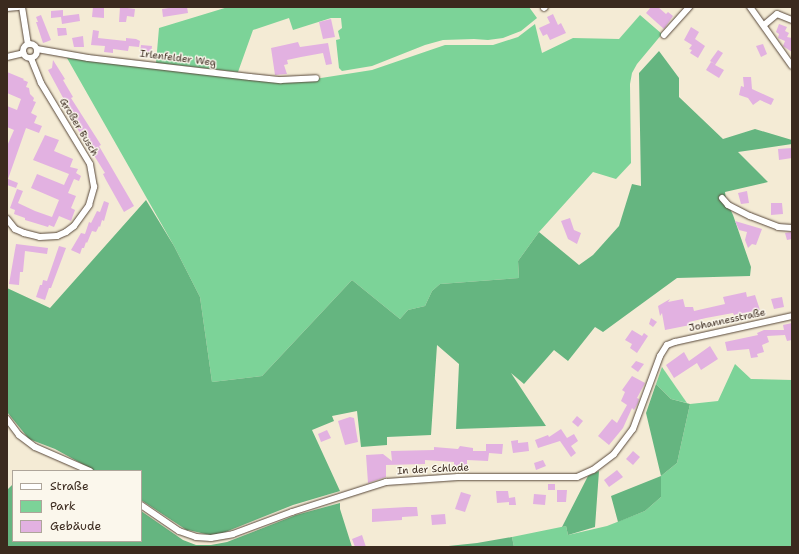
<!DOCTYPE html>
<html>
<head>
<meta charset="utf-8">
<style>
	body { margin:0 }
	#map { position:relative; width:799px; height:554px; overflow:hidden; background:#f4ebd5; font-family:"Shantell Sans",sans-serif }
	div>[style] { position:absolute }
	.green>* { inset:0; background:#7cd398 }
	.forest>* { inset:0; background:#65b580 }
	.building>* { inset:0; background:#e2b1e1 }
	.roads { filter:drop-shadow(0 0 1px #574739) drop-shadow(0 0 1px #574739) }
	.minor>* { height:6px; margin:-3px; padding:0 3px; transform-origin:3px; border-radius:3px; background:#fff }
	.minor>.ring { margin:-3px; padding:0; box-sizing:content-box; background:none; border:6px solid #fff; border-radius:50% }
	span { translate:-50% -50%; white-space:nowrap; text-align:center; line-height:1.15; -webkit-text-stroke:3px #fbf7ec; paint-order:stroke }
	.street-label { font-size:10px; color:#3b2a1e }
	.frame { position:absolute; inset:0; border:8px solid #3b2a1e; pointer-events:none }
	.legend { position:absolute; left:12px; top:470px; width:130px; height:72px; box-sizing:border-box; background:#fbf7ec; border:1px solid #aea59a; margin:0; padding:5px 7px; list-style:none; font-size:12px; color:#3b2a1e }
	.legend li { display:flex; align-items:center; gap:8px; height:20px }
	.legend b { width:20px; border:1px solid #aea59a }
</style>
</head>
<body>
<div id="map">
	<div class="green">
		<div style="clip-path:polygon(228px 7px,529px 7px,537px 18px,521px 31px,503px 38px,488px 40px,474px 39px,443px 40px,425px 45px,372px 66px,342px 71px,339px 68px,336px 40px,340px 39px,338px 31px,342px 28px,341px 18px,331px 18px,293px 30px,289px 18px,253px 30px,238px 72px,156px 63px,159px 28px)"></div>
		<div style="clip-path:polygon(640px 15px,662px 34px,637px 64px,632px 73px,630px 84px,631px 163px,616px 179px,593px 172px,539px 232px,518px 261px,519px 278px,440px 284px,432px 291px,425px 306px,408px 310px,400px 319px,352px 280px,262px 376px,212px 382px,200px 297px,174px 246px,67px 58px,206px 74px,302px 81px,372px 70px,445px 45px,493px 45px,518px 37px,535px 24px,542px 53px,573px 38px,619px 39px)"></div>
		<div style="clip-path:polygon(735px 364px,751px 379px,792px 380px,792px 547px,514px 547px,512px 537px,566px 526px,568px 535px,607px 526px,645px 511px,661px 497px,661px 476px,677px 463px,690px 404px,718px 401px)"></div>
		<div style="clip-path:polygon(662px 367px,687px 403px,671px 399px,656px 384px)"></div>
	</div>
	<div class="forest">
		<div style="clip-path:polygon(659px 51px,679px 78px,679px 97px,723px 139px,755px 129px,792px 140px,792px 144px,738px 152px,768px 182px,725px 192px,726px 200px,733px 215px,751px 267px,750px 276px,677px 278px,603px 332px,595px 327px,568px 361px,554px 350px,524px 384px,511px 373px,546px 426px,456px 429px,459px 364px,437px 345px,431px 435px,387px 437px,387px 445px,361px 447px,357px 411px,332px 416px,334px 421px,312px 430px,340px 491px,293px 505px,223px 533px,210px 535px,188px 530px,188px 531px,141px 500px,141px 471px,95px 471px,55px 449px,29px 439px,7px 412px,7px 288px,50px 308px,146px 200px,174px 246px,200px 297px,212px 382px,262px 376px,352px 280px,400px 319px,408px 310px,425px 306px,432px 291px,440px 284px,519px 278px,518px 261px,539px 232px,579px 265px,593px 255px,619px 226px,632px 184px,641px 186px,639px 73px)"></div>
		<div style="clip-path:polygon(656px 384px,671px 399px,690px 404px,677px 463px,661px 476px,661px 497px,645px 511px,618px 522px,611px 496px,661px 476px,646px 413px)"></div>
		<div style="clip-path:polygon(599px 471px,595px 527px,568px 535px,566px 526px,562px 527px,588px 476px)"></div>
		<div style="clip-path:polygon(13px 484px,13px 541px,141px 541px,141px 511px,183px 540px,196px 545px,211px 545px,227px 542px,296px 515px,340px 503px,340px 509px,352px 547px,7px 547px,7px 490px)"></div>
		<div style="clip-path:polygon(512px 537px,514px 547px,439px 547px,477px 543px)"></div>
	</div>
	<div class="building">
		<div style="clip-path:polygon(93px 7px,104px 8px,104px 18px,92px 17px)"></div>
		<div style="clip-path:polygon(120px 7px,135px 9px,134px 17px,127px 16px,126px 22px,119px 22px)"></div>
		<div style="clip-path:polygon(175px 7px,187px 7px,188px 13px,163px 17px,162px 9px)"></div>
		<div style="clip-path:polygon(651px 7px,658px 7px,666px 14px,668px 12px,673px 16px,664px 29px,646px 13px)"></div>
		<div style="clip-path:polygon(63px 10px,63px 16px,79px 14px,80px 21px,62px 24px,61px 17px,51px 18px,51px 11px)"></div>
		<div style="clip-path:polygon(553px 14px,558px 25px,561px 23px,566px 33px,550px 40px,547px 34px,543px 36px,539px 28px,550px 23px,547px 17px)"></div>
		<div style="clip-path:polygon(41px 15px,51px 40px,46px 42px,43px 43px,36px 22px,38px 22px,36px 17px)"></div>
		<div style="clip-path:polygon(331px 19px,335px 37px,323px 39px,319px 22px)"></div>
		<div style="clip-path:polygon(779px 24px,787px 27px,785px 31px,789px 33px,787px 37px,792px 38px,792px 52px,783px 46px,785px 41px,778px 38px,779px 34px,776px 32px)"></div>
		<div style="clip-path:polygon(691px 27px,699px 32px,695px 39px,705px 46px,698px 58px,690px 53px,692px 50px,689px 49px,692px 45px,684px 40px)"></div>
		<div style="clip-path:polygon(57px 28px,66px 28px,67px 35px,58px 36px)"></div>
		<div style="clip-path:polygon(93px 30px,99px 31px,98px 38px,126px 41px,126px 38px,136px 39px,140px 41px,139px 47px,129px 46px,128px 51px,113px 49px,113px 53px,104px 52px,105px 46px,91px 45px)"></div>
		<div style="clip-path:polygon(83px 36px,84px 47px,74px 47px,72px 38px)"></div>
		<div style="clip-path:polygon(298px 42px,300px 47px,328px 43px,332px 64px,326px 65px,323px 53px,301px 57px,287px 60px,288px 64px,284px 65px,287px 74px,275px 75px,271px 48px)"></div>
		<div style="clip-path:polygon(763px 44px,767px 54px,761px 57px,756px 46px)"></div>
		<div style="clip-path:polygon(141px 45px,152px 46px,151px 54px,140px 53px)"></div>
		<div style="clip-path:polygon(718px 50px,723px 53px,715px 65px,724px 70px,719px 78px,706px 70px,711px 62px,715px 64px,710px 61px)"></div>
		<div style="clip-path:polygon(53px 60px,65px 79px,63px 80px,73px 97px,71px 98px,101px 145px,99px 146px,134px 206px,124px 212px,106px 180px,103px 174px,105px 173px,65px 109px,68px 107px,48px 70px,52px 68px)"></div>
		<div style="clip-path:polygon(7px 72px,24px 79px,23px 80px,28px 82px,26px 87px,29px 88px,30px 94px,34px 98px,33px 101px,36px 102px,31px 113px,37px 116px,34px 123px,42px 126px,39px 133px,26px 128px,8px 179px,18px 183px,16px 188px,7px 185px,7px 146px,14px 130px,7px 127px,7px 106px,17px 110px,21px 99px,7px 93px)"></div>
		<div style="clip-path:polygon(743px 77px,751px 77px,752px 89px,774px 99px,771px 105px,760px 100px,753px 105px,748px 98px,739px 95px,741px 86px,744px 87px)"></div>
		<div style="clip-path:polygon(45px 135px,59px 140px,54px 151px,73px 159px,70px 167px,78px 169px,76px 173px,81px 176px,79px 181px,74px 179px,68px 193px,76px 196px,71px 208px,75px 210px,71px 221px,59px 216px,54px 227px,49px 225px,48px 227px,25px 220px,25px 218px,14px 214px,15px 210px,10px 208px,17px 189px,23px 191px,18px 203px,35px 211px,52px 217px,59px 200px,31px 188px,37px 174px,64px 185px,69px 174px,33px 160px)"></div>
		<div style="clip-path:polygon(792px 148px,792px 158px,779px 160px,778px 149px)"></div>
		<div style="clip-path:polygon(747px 191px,749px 203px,741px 204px,738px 193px)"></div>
		<div style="clip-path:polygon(104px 201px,109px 203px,104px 221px,102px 220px,100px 227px,99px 226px,96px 232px,92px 231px,87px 243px,86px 242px,84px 248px,82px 248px,80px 254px,71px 250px,81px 233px,85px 234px,89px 222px,91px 223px,97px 211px,100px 212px)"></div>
		<div style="clip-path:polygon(771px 203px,782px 203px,783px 214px,771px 215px)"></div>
		<div style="clip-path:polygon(570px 218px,574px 230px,581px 233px,577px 244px,568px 239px,561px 221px)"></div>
		<div style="clip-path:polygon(735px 221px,762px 229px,756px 245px,752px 244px,748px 248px,745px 240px,747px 232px,739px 230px)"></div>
		<div style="clip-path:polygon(792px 232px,792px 239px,787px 240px,785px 233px)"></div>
		<div style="clip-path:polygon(16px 244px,48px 248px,47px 254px,25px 251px,23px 272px,20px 272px,19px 285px,9px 284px)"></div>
		<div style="clip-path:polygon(59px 246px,66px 248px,51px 288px,49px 288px,45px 300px,36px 297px,40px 285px,42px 285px,43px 280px,47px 281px)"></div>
		<div style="clip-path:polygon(746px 292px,747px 297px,755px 295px,760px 310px,734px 315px,733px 313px,706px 318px,689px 322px,690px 325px,665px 330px,662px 313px,660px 316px,658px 306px,670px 299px,668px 302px,683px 299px,685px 307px,693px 307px,694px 311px,725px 304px,723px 297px)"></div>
		<div style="clip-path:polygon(782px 297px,784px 307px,774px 309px,771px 299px)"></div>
		<div style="clip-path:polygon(651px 318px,657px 322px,653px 327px,649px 324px)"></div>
		<div style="clip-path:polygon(792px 323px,792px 340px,787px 341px,785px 335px,767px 336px,769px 342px,762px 345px,764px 352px,757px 354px,758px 357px,751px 358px,749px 349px,727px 351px,725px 342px,758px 335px,757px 333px,764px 330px,784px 330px,783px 325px)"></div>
		<div style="clip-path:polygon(632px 330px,642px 336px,644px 333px,648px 336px,637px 353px,630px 348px,632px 344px,625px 340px)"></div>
		<div style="clip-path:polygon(710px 346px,718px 359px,701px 370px,697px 363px,674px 378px,666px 365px,684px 352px,689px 361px)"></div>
		<div style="clip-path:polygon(636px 361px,644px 364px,638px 372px,631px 367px)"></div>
		<div style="clip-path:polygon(632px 376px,645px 383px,637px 398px,639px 399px,638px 403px,634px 410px,632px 408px,623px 428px,609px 445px,598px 436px,612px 419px,617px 423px,627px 405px,621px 401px,625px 392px,622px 390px)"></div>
		<div style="clip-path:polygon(577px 416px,583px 421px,578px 427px,572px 422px)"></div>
		<div style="clip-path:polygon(350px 417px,354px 418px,358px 442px,345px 445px,338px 421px)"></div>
		<div style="clip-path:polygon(561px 429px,567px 438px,574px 434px,578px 441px,571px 446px,576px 453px,571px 457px,560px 441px,538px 448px,535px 440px,548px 435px,549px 437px)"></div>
		<div style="clip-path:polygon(327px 430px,331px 438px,321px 442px,318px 434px)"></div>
		<div style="clip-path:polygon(518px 440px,518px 443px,528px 442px,529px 451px,513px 453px,511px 441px)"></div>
		<div style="clip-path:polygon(486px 444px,503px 444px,502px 454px,489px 453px,488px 461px,467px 460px,467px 468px,454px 468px,454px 462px,425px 460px,425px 464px,386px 465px,386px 477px,368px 483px,366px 455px,383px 454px,392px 461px,391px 451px,434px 450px,434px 447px,458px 449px,460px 446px,473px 448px,473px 451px,486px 451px)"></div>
		<div style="clip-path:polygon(633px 451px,640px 457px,633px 465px,626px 459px)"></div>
		<div style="clip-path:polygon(543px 460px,546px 466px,536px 470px,534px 463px)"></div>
		<div style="clip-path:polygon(617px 470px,623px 477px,609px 487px,604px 480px)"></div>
		<div style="clip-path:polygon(548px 484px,555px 484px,555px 490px,548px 490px)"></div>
		<div style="clip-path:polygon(557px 490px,567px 490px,566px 502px,557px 502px)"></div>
		<div style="clip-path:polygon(496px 491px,508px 491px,509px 498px,515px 497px,516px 505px,509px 505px,509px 502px,497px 503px)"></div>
		<div style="clip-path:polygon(461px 492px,471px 495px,465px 512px,455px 509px)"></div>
		<div style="clip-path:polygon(534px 494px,546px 495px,545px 505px,533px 504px)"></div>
		<div style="clip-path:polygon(407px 507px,417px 507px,418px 516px,402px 517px,402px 520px,372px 522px,372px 509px)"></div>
		<div style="clip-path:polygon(445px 514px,446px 524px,432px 525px,431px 515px)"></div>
		<div style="clip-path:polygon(362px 535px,366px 547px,355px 547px,352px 539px)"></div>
	</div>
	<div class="roads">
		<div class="minor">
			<div style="left:22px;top:7px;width:37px;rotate:81deg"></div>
			<div style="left:750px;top:7px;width:72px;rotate:54.6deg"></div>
			<div style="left:7px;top:8px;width:11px;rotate:-5deg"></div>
			<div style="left:544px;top:8px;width:1px;rotate:-45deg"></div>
			<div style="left:764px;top:25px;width:17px;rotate:-40deg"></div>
			<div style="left:777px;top:14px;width:16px;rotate:22deg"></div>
			<div style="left:664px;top:35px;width:38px;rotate:-48deg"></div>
			<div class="ring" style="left:23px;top:44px;width:8px;height:8px"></div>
			<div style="left:37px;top:49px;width:52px;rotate:10deg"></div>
			<div style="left:88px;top:58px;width:163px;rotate:6.7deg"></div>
			<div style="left:250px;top:77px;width:31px;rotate:6deg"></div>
			<div style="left:281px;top:80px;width:35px;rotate:-3deg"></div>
			<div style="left:7px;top:57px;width:17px;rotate:-13deg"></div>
			<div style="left:722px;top:198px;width:9px;rotate:49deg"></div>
			<div style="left:728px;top:205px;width:25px;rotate:27deg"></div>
			<div style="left:750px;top:216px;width:30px;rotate:21deg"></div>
			<div style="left:778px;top:227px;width:14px;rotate:4deg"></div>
			<div style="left:7px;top:219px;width:13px;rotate:51deg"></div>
			<div style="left:15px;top:229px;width:10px;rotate:24deg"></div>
			<div style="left:24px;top:233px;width:16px;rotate:14deg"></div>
			<div style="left:40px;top:237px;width:17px;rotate:-3deg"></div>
			<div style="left:57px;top:236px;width:10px;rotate:-24deg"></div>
			<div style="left:66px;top:232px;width:10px;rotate:-37deg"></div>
			<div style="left:74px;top:226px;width:26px;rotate:-54deg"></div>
			<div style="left:89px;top:205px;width:19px;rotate:-74deg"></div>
			<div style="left:94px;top:187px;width:23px;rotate:-100deg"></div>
			<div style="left:90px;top:164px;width:95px;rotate:-121.2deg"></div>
			<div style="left:41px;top:83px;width:27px;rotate:-112deg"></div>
			<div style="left:7px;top:419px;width:20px;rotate:53deg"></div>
			<div style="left:19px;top:435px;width:20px;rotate:37deg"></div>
			<div style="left:35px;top:447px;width:60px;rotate:23.6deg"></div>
			<div style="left:141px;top:505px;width:46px;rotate:34.4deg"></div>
			<div style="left:179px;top:531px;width:18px;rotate:19deg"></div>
			<div style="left:196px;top:537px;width:15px;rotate:4deg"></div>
			<div style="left:211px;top:538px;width:22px;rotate:-10deg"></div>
			<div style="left:233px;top:534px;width:63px;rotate:-20.4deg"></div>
			<div style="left:292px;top:512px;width:99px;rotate:-17.7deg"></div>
			<div style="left:386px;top:482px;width:72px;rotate:-4deg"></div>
			<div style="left:458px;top:477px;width:119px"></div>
			<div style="left:577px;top:477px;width:17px;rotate:-24deg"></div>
			<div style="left:593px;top:470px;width:26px;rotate:-37deg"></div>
			<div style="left:614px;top:454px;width:31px;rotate:-53deg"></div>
			<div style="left:633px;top:429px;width:78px;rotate:-69.7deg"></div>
			<div style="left:660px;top:356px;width:13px;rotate:-58deg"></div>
			<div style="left:667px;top:345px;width:9px;rotate:-21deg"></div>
			<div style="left:675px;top:342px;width:120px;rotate:-12.5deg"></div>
		</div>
	</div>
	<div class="street-label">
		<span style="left:178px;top:58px;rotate:7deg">Irlenfelder Weg</span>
		<span style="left:79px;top:127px;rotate:59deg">Großer Busch</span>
		<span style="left:727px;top:320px;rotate:-12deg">Johannesstraße</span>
		<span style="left:433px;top:469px;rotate:-3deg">In der Schlade</span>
	</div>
	<div class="frame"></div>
	<ul class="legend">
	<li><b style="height:5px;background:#fff"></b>Straße</li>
	<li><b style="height:11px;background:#7cd398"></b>Park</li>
	<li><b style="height:11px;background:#e2b1e1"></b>Gebäude</li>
	</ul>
</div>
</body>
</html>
